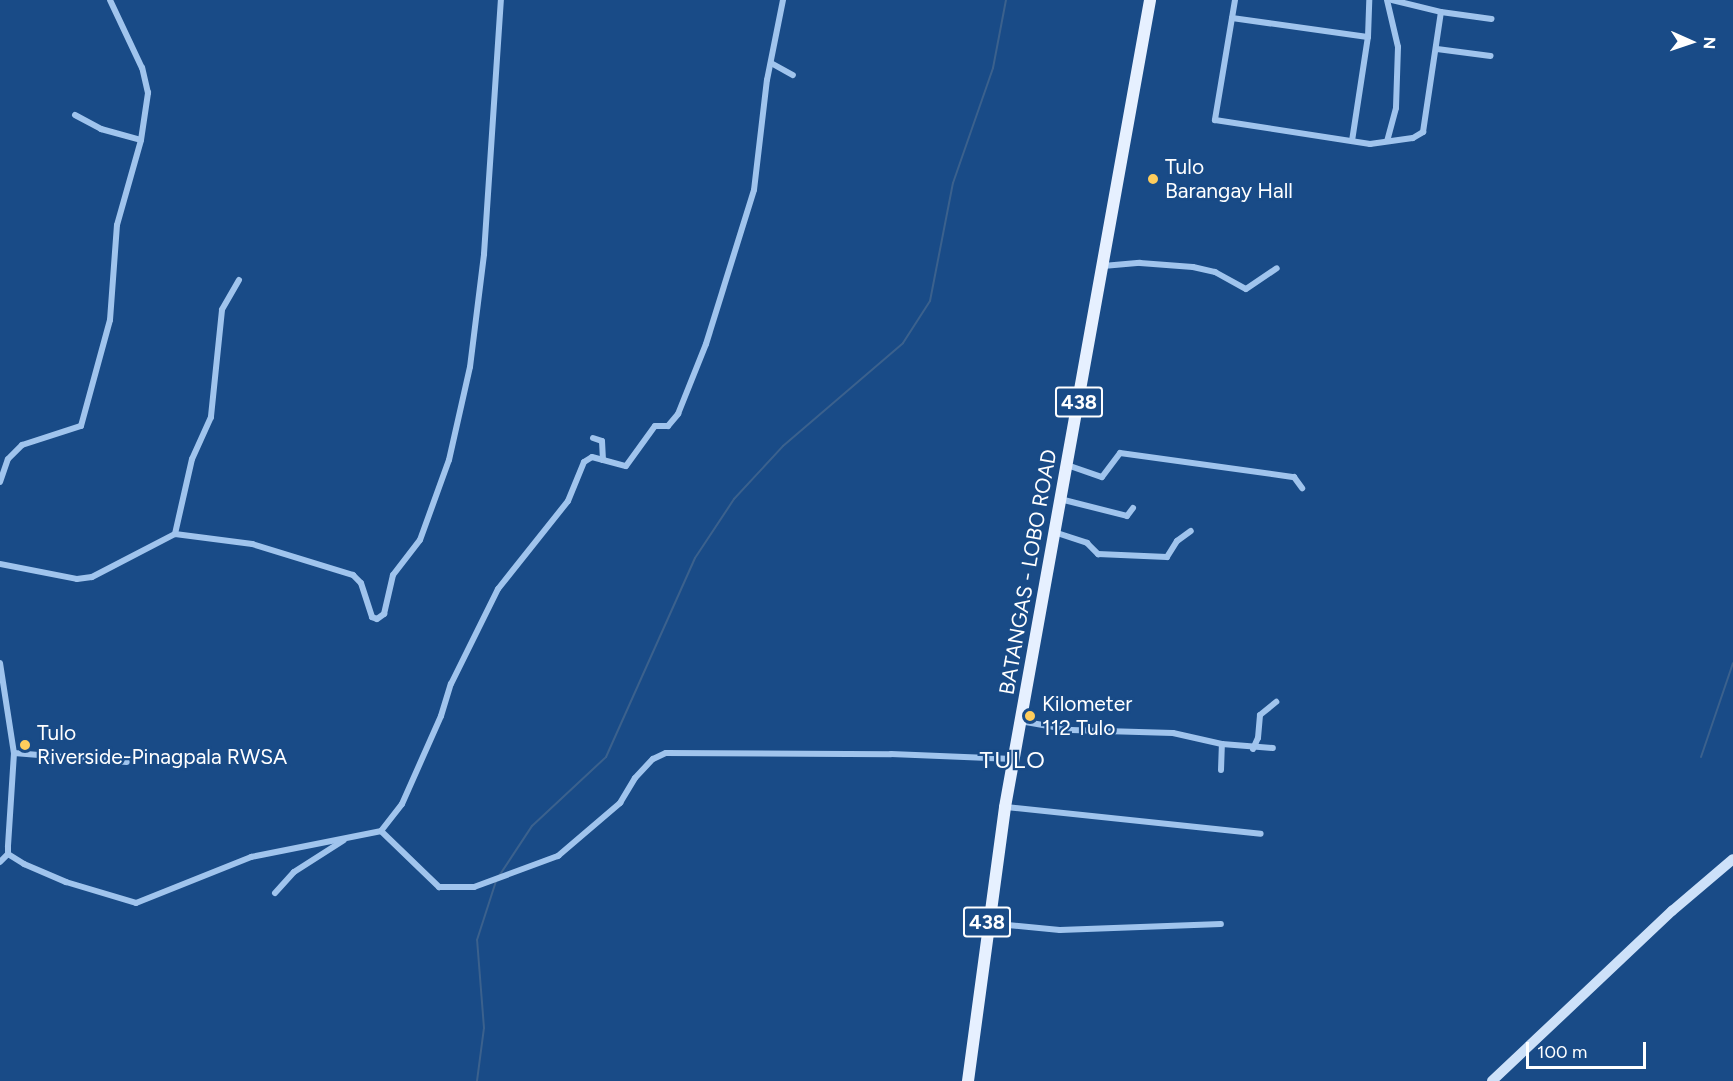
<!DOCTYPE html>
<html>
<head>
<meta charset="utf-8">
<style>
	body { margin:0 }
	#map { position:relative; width:1733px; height:1081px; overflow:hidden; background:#194b87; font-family:Figtree,sans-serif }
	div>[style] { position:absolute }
	.stream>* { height:2px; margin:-1px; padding:0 1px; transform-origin:1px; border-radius:1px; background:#3b618d }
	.street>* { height:6px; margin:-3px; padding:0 3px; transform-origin:3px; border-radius:3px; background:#a0c4ed }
	.secondary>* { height:10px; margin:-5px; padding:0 5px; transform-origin:5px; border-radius:5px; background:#cde1f9 }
	.primary>* { height:12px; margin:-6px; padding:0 6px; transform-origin:6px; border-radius:6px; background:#e6f0ff }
	.dots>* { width:16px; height:16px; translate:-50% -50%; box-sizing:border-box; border:3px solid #194b87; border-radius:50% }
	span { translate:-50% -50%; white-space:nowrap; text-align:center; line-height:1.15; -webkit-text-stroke:4.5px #194b87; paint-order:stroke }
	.shield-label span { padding:2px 4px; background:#194b87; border:2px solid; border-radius:4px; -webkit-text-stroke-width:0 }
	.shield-label { font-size:20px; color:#fff; font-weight:700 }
	.poi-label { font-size:21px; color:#fff }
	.left { translate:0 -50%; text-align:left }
	.street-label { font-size:21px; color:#fff }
	.quarter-label { font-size:24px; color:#fff; letter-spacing:1.5px }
	.north { position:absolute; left:1661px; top:12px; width:60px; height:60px; -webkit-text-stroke:4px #194b87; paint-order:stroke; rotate:93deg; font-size:16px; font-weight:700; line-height:24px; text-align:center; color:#fff }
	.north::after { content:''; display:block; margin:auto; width:21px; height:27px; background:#fff; clip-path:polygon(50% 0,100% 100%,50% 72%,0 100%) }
	.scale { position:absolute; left:1526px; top:1042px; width:120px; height:27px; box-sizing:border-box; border:3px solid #fff; border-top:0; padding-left:8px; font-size:18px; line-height:21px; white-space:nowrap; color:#fff; -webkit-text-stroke:4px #194b87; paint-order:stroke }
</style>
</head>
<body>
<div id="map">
	<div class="stream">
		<div style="left:1701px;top:757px;width:99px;rotate:-71.2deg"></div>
		<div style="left:499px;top:876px;width:60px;rotate:-56.6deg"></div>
		<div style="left:532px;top:826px;width:101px;rotate:-43deg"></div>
		<div style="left:606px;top:757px;width:218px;rotate:-65.9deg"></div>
		<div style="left:695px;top:558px;width:71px;rotate:-56.5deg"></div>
		<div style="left:734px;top:499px;width:72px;rotate:-47.2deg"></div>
		<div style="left:783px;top:446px;width:158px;rotate:-40.6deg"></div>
		<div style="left:903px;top:343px;width:50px;rotate:-57.3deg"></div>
		<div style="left:930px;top:301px;width:120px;rotate:-79deg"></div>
		<div style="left:953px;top:183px;width:122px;rotate:-70.8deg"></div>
		<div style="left:993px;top:68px;width:69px;rotate:-79.2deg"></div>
		<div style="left:477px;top:1081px;width:53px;rotate:-82.5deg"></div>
		<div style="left:484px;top:1028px;width:88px;rotate:-94.5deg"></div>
		<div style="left:477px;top:940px;width:62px;rotate:-72.1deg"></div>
	</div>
	<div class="street">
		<div style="left:1235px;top:0;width:122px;rotate:99.5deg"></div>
		<div style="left:1215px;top:120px;width:157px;rotate:8.8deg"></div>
		<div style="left:1370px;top:144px;width:43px;rotate:-7.9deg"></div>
		<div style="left:1413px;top:138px;width:12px;rotate:-31deg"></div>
		<div style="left:1423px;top:132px;width:121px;rotate:-81.5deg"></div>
		<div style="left:1387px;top:0;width:48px;rotate:76.8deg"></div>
		<div style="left:1398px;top:47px;width:61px;rotate:91.9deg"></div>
		<div style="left:1396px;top:108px;width:34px;rotate:105deg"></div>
		<div style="left:1392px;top:0;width:50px;rotate:13.8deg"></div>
		<div style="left:1441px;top:12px;width:51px;rotate:7.8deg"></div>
		<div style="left:1232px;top:18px;width:137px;rotate:8deg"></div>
		<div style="left:1437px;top:49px;width:54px;rotate:7.4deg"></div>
		<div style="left:771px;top:63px;width:25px;rotate:29deg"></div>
		<div style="left:75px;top:115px;width:30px;rotate:28deg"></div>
		<div style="left:101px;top:129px;width:41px;rotate:15.4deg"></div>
		<div style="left:1352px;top:141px;width:105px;rotate:-81.3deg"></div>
		<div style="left:1368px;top:37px;width:37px;rotate:-88deg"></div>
		<div style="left:1103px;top:266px;width:37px;rotate:-5deg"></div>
		<div style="left:1140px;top:263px;width:53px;rotate:4.3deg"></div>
		<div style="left:1193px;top:267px;width:23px;rotate:13deg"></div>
		<div style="left:1215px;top:272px;width:35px;rotate:29deg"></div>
		<div style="left:1246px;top:289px;width:37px;rotate:-34deg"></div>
		<div style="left:239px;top:280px;width:34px;rotate:120deg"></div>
		<div style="left:222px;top:310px;width:108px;rotate:95.9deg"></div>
		<div style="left:211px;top:417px;width:46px;rotate:114.3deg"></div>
		<div style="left:192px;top:459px;width:77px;rotate:102.8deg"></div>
		<div style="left:175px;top:534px;width:78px;rotate:7.4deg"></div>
		<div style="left:252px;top:544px;width:106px;rotate:17.1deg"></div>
		<div style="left:353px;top:575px;width:11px;rotate:45deg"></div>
		<div style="left:361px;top:583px;width:36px;rotate:72deg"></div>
		<div style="left:372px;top:617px;width:5px;rotate:22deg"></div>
		<div style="left:377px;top:619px;width:9px;rotate:-36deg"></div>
		<div style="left:384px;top:614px;width:40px;rotate:-77deg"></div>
		<div style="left:393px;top:575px;width:44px;rotate:-52.4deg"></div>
		<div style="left:420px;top:540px;width:85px;rotate:-70.1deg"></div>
		<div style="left:449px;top:460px;width:95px;rotate:-77.3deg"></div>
		<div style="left:470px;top:367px;width:114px;rotate:-82.9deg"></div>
		<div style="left:484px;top:254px;width:255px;rotate:-86.2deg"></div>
		<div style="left:593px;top:438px;width:9px;rotate:18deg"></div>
		<div style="left:602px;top:441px;width:19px;rotate:87deg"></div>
		<div style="left:1067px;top:465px;width:37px;rotate:19deg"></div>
		<div style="left:1102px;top:477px;width:30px;rotate:-53deg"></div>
		<div style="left:1120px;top:453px;width:176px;rotate:7.9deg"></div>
		<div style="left:1294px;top:477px;width:14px;rotate:54deg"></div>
		<div style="left:0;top:482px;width:24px;rotate:-71deg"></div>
		<div style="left:8px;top:459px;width:20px;rotate:-45deg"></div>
		<div style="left:22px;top:445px;width:62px;rotate:-17.9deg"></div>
		<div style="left:81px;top:426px;width:110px;rotate:-74.7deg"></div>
		<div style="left:110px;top:320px;width:95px;rotate:-85.8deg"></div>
		<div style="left:117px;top:225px;width:88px;rotate:-74.2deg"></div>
		<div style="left:141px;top:140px;width:48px;rotate:-81.5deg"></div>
		<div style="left:148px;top:93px;width:26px;rotate:-103deg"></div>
		<div style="left:142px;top:68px;width:75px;rotate:-115.2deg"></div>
		<div style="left:1060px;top:499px;width:69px;rotate:14.2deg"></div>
		<div style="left:1127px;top:516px;width:10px;rotate:-53deg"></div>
		<div style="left:1054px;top:532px;width:35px;rotate:18deg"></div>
		<div style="left:1087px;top:543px;width:16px;rotate:45deg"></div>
		<div style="left:1098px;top:554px;width:69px;rotate:2.5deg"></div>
		<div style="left:1167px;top:557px;width:19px;rotate:-58deg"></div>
		<div style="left:1177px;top:541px;width:17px;rotate:-36deg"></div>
		<div style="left:0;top:564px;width:78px;rotate:11deg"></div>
		<div style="left:77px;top:579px;width:15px;rotate:-8deg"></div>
		<div style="left:92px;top:577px;width:93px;rotate:-27.4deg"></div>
		<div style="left:0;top:663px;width:91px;rotate:81.2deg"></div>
		<div style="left:14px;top:753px;width:94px;rotate:93.7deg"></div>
		<div style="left:8px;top:847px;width:7px;rotate:90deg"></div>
		<div style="left:8px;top:854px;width:19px;rotate:32deg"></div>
		<div style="left:24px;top:864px;width:46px;rotate:23.2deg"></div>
		<div style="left:66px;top:882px;width:73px;rotate:16.7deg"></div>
		<div style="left:136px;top:903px;width:124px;rotate:-21.8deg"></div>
		<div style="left:251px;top:857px;width:133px;rotate:-11.3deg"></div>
		<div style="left:381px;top:831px;width:34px;rotate:-52deg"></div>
		<div style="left:402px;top:804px;width:96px;rotate:-66.1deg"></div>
		<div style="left:441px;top:716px;width:34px;rotate:-73deg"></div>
		<div style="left:451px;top:684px;width:106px;rotate:-63.7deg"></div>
		<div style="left:498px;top:589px;width:112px;rotate:-51.5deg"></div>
		<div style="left:568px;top:501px;width:42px;rotate:-67.7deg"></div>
		<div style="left:584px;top:462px;width:9px;rotate:-32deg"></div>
		<div style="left:592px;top:457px;width:35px;rotate:15deg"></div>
		<div style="left:626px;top:466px;width:49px;rotate:-54.1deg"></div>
		<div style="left:655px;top:426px;width:13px"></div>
		<div style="left:668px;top:426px;width:16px;rotate:-50deg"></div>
		<div style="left:678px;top:414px;width:75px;rotate:-68.2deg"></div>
		<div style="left:706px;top:344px;width:161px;rotate:-72.7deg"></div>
		<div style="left:754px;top:190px;width:111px;rotate:-83.3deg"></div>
		<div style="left:767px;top:80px;width:82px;rotate:-78.7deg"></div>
		<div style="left:1020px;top:721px;width:52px;rotate:10deg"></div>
		<div style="left:1071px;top:730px;width:102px;rotate:1.7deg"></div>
		<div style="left:1173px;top:733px;width:50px;rotate:12.7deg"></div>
		<div style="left:1222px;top:744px;width:51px;rotate:4.5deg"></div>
		<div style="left:1253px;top:749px;width:12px;rotate:-66deg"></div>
		<div style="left:1258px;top:738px;width:23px;rotate:-85deg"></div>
		<div style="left:1260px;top:715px;width:21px;rotate:-39deg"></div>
		<div style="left:14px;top:753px;width:113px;rotate:4.6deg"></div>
		<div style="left:1221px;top:770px;width:26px;rotate:-88deg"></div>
		<div style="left:1006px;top:807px;width:256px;rotate:6deg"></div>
		<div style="left:381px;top:831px;width:81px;rotate:44deg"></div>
		<div style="left:439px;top:887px;width:35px"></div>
		<div style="left:474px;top:887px;width:90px;rotate:-20.3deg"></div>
		<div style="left:558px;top:856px;width:82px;rotate:-40.5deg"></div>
		<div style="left:620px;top:803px;width:29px;rotate:-59deg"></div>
		<div style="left:635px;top:778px;width:26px;rotate:-47deg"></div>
		<div style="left:653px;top:759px;width:14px;rotate:-25deg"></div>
		<div style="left:666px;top:753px;width:225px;rotate:0.3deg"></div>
		<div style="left:891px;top:754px;width:122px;rotate:2.3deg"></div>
		<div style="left:0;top:862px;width:11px;rotate:-45deg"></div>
		<div style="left:275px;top:893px;width:28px;rotate:-48deg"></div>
		<div style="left:294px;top:872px;width:59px;rotate:-32.6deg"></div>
		<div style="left:987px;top:923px;width:73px;rotate:5.5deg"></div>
		<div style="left:1060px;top:930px;width:161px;rotate:-2.1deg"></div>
	</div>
	<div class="secondary">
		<div style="left:1492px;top:1081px;width:248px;rotate:-43.4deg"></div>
		<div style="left:1672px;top:911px;width:80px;rotate:-40.4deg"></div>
	</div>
	<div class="primary">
		<div style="left:968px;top:1081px;width:276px;rotate:-82.3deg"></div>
		<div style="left:1005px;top:807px;width:820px;rotate:-79.81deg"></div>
	</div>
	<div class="dots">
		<div style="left:1153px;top:179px;background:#ffcd5c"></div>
		<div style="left:1030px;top:716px;background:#ffcd5c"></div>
		<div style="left:25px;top:745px;background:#ffcd5c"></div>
	</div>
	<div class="shield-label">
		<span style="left:1079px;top:402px">438</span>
		<span style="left:987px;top:922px">438</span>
	</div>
	<div class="poi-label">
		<span class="left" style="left:1165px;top:179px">Tulo<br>Barangay Hall</span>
		<span class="left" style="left:1042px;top:716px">Kilometer<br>112 Tulo</span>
		<span class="left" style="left:37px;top:745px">Tulo<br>Riverside-Pinagpala RWSA</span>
	</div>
	<div class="street-label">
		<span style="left:1028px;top:572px;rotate:-80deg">BATANGAS - LOBO ROAD</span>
	</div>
	<div class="quarter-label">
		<span style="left:1013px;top:760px">TULO</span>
	</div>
	<div class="north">N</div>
	<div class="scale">100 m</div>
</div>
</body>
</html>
